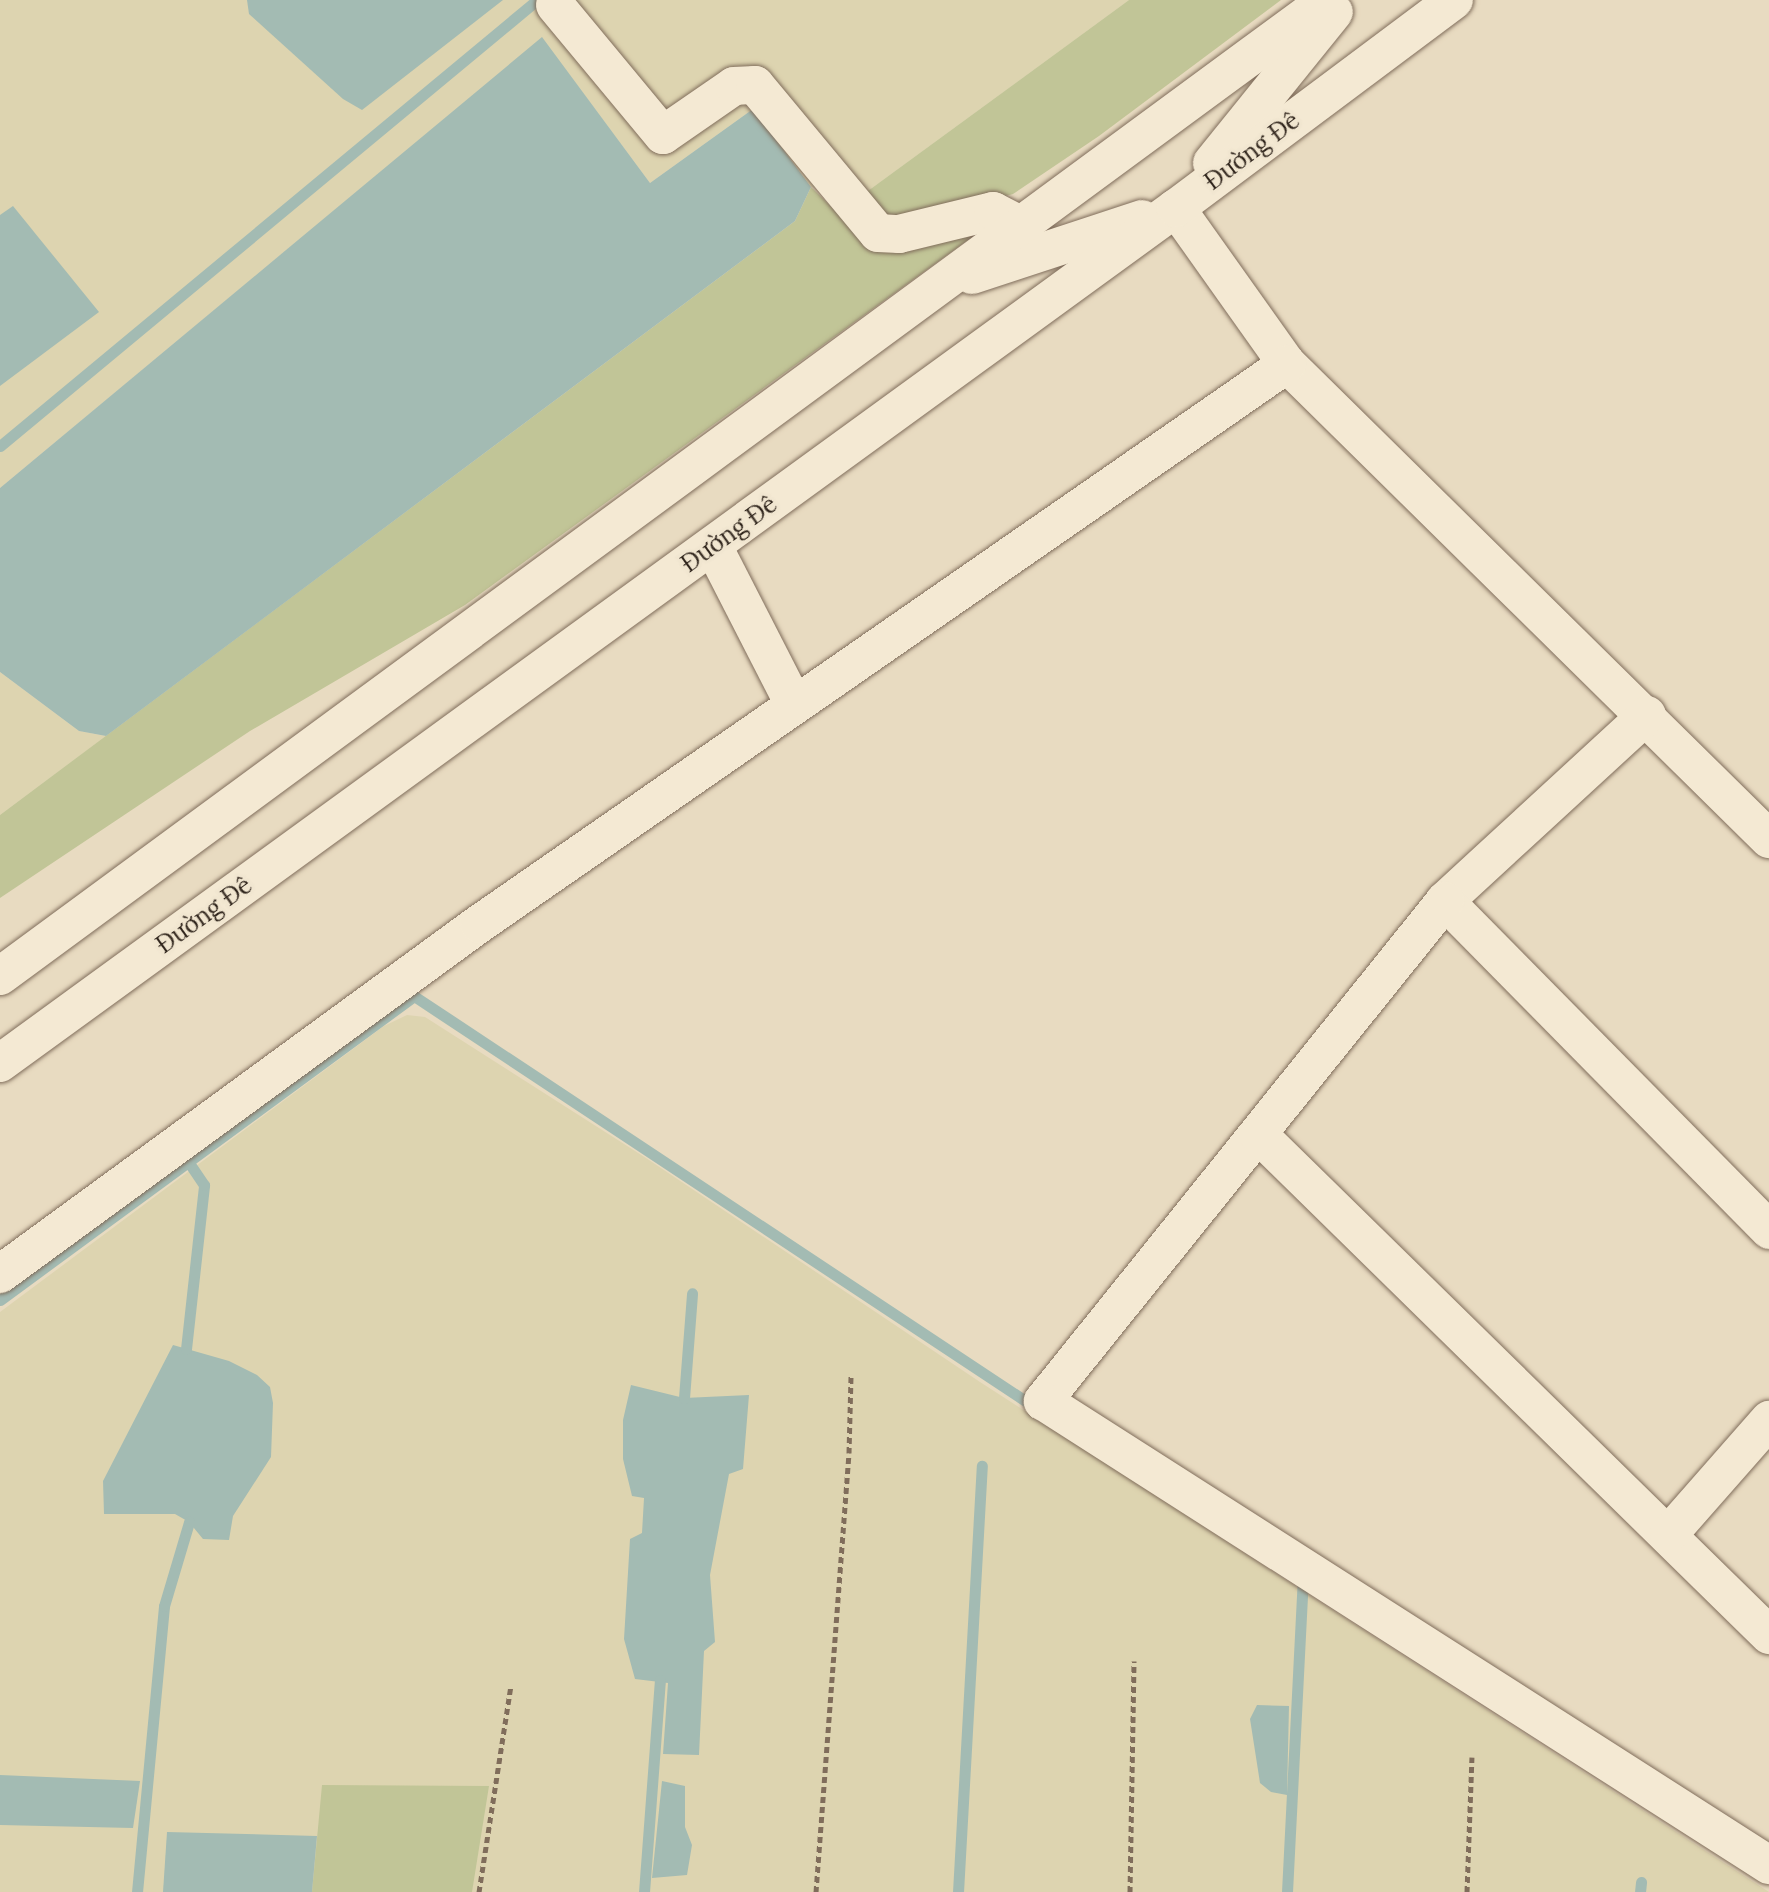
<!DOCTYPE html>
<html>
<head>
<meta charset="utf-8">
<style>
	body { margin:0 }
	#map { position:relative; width:1769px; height:1892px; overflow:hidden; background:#e8dbc1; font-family:Lora,serif }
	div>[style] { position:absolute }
	.farmland>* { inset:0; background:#ddd4b0 }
	.green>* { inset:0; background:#c1c597 }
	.water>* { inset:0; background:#a3bbb3 }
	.stream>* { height:11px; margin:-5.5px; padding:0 5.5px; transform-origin:5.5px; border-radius:5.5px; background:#a3bbb3 }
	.path>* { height:5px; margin-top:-2.5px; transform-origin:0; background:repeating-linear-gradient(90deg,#806d5b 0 6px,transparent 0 10px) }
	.roads { filter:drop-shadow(0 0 2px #806d5b) drop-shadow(0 0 2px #806d5b) }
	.minor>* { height:38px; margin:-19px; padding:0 19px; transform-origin:19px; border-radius:19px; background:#f4e9d3 }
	span { translate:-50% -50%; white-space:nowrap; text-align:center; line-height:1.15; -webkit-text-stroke:7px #f1e6d0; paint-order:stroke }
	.street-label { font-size:24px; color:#31261d }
</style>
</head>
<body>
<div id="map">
	<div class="farmland">
		<div style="clip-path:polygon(0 0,1129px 0,861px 196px,811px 187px,753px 109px,650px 183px,542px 38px,0 488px)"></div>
		<div style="clip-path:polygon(0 672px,79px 731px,106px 736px,0 815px)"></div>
		<div style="clip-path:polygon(407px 1015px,425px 1017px,646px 1158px,980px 1382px,1769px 1892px,0 1892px,0 1312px,384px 1026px)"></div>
	</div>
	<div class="green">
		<div style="clip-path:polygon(1129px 0,1281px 0,1099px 136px,1013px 194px,938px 214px,885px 221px,861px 196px)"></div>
		<div style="clip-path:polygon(811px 187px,860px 235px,987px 226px,465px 605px,250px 731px,0 898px,0 815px,795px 221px)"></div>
		<div style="clip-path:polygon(322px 1785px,489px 1786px,472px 1892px,312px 1892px)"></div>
	</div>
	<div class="water">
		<div style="clip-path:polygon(247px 0,503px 0,362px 110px,343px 99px,249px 14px)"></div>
		<div style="clip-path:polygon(542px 37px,650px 183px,753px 109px,811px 187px,795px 221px,106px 736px,79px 731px,0 672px,0 488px)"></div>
		<div style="clip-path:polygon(13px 206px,99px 312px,0 386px,0 215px)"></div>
		<div style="clip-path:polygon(173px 1345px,229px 1361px,257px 1375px,270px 1387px,273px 1403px,271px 1457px,233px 1516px,229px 1540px,203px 1539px,189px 1522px,175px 1514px,104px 1514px,103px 1481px)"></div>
		<div style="clip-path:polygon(631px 1385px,684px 1398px,749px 1395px,743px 1469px,729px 1474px,710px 1575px,715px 1642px,704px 1651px,699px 1755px,663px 1754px,668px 1683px,635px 1679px,624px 1639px,630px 1539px,642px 1533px,644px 1498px,632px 1496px,623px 1459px,623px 1420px)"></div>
		<div style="clip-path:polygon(1257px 1705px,1289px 1706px,1287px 1795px,1271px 1792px,1260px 1783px,1250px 1719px)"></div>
		<div style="clip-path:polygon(0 1775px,140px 1781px,133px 1828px,0 1825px)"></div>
		<div style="clip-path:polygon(662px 1781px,685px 1786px,685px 1827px,692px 1845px,687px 1875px,652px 1878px)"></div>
		<div style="clip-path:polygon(167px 1832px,317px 1836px,312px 1892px,163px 1892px)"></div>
	</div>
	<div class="stream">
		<div style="left:0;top:446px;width:698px;rotate:-39.71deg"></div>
		<div style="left:0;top:1300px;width:514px;rotate:-36.29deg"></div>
		<div style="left:414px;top:996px;width:746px;rotate:33.52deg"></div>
		<div style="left:186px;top:1349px;width:165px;rotate:-83.7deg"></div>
		<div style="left:204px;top:1185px;width:29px;rotate:-124deg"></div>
		<div style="left:684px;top:1398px;width:105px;rotate:-85.6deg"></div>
		<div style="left:137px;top:1892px;width:287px;rotate:-84.6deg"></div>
		<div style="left:164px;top:1606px;width:88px;rotate:-73.4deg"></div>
		<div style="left:644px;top:1892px;width:212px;rotate:-85.7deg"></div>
		<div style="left:958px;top:1892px;width:427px;rotate:-86.8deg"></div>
		<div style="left:1287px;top:1892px;width:314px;rotate:-87.1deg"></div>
		<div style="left:1640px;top:1892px;width:10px;rotate:-84deg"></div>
	</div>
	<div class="path">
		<div style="left:479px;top:1892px;width:209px;rotate:-81.2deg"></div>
		<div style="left:816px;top:1892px;width:440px;rotate:-85.7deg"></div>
		<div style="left:849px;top:1453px;width:77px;rotate:-88.5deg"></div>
		<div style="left:1130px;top:1892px;width:231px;rotate:-89deg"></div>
		<div style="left:1467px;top:1892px;width:135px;rotate:-87.9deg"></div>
	</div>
	<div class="roads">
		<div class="minor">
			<div style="left:555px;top:5px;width:169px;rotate:50.3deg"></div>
			<div style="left:663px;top:135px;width:86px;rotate:-34.6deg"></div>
			<div style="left:734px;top:86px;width:21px;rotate:-3deg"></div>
			<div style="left:755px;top:85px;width:192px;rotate:50.3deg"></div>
			<div style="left:878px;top:233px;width:21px;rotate:3deg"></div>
			<div style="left:899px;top:234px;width:97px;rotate:-13.7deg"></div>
			<div style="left:993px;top:211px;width:31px;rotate:27deg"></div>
			<div style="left:1212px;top:163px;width:194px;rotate:-51.1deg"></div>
			<div style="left:1176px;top:208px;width:191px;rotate:54.6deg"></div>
			<div style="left:1287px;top:364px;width:677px;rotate:44.58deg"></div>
			<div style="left:972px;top:275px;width:179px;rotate:-18.2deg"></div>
			<div style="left:713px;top:546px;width:178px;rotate:62.9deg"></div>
			<div style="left:1647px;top:715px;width:275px;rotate:137.4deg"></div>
			<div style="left:1445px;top:901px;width:462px;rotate:45.4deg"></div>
			<div style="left:1445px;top:901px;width:642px;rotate:128.8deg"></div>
			<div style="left:1043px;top:1401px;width:862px;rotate:32.58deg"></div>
			<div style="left:0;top:976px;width:1647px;rotate:-36.33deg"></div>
			<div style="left:0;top:1063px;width:1454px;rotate:-36.02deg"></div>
			<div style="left:1176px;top:208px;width:347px;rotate:-36.8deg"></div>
			<div style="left:1258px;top:1134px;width:716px;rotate:44.43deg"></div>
			<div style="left:0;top:1274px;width:593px;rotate:-36.16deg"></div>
			<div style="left:479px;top:924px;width:983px;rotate:-34.72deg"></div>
			<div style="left:1669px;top:1534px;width:152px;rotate:-48.7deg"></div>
		</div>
	</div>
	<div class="street-label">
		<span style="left:1252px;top:151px;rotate:-37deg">Đường Đê</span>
		<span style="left:729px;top:534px;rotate:-36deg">Đường Đê</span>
		<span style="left:204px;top:915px;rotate:-36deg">Đường Đê</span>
	</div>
</div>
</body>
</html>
